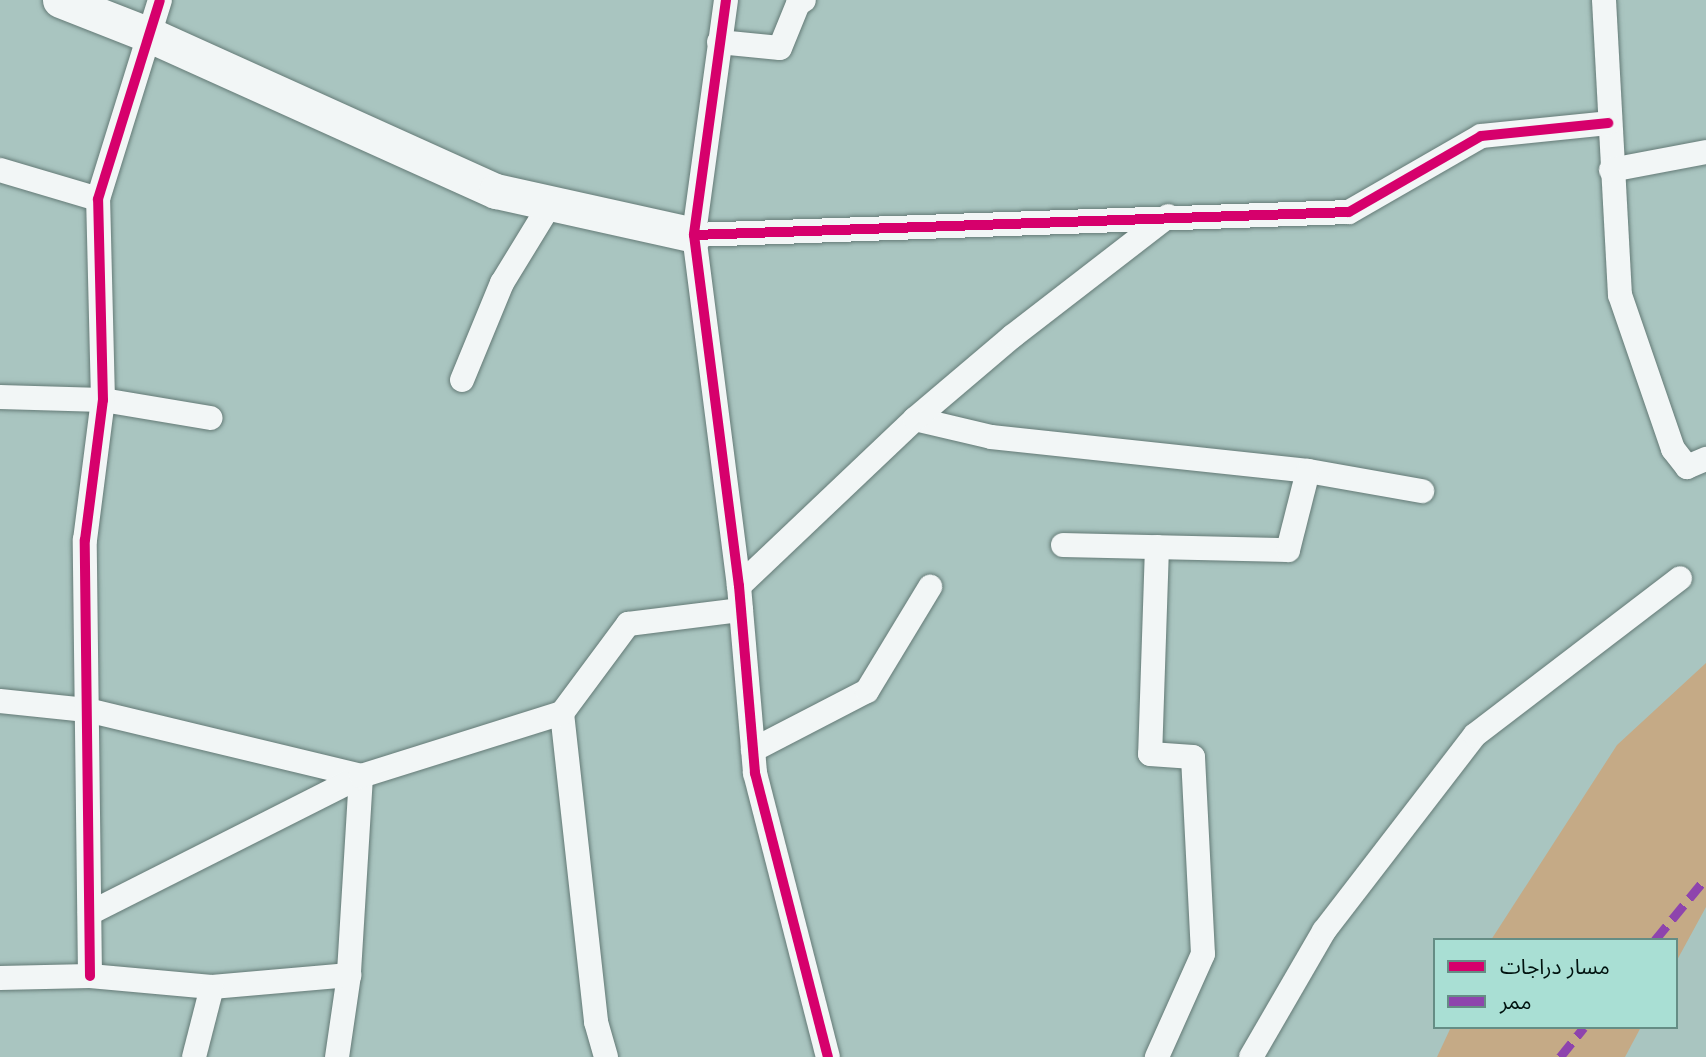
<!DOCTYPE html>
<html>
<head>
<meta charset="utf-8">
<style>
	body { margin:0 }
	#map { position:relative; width:1706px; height:1057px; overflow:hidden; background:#a9c5c0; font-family:Montserrat,"Noto Sans Arabic",sans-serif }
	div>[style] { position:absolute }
	.green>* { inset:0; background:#c5aa86 }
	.roads { filter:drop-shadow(0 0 2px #647a76) drop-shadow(0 0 2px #647a76) }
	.street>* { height:24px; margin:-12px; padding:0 12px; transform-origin:12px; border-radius:12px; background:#f2f6f6 }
	.secondary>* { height:35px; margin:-17.5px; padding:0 17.5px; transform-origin:17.5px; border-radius:17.5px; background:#f2f6f6 }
	.quiet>* { height:9px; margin-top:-4.5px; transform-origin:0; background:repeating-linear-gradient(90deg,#8e44ad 0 18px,transparent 0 27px) }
	.cycleway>* { height:10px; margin:-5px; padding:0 5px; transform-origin:5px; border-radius:5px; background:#d6006c }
	span { translate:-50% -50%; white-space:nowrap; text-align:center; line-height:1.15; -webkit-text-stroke:7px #a9dfd4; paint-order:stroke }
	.legend { position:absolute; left:1433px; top:938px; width:245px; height:91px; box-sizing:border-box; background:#a9dfd4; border:2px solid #658d85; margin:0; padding:9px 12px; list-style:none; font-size:21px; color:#00120f }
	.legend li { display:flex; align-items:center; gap:14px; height:35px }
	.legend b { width:35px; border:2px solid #658d85 }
</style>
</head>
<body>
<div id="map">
	<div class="green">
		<div style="clip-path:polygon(1706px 663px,1706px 907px,1676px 962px,1676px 940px,1491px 940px,1617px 745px)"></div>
		<div style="clip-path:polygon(1451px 1027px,1641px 1027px,1625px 1057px,1437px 1057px)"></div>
	</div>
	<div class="roads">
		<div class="street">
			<div style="left:726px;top:0;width:237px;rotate:97.8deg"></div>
			<div style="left:694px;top:235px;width:354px;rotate:82.7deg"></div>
			<div style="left:739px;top:586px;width:188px;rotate:85.1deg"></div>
			<div style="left:755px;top:773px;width:293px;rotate:75.6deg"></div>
			<div style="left:1604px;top:0;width:295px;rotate:86.9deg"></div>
			<div style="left:1620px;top:295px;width:163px;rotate:71deg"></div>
			<div style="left:1673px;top:449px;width:23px;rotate:52deg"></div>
			<div style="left:1687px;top:467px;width:21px;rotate:-23deg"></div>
			<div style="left:719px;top:42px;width:61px;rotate:5.6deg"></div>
			<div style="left:780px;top:48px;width:48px;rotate:-67.8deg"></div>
			<div style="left:798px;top:4px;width:7px;rotate:-34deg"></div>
			<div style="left:0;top:170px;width:102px;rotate:16.5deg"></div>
			<div style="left:1611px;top:170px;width:97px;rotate:-10.7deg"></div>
			<div style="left:694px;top:235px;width:655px;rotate:-2.01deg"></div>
			<div style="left:1349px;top:212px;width:152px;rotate:-29.9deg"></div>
			<div style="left:1481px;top:136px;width:128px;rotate:-5.8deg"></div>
			<div style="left:462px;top:380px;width:105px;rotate:-67.6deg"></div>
			<div style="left:502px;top:283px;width:94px;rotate:-58.5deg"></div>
			<div style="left:0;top:397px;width:103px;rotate:1.7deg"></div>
			<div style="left:103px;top:400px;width:109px;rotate:9.5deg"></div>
			<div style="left:915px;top:419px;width:78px;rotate:13.3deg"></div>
			<div style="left:991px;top:437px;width:319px;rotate:6.1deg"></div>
			<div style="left:1308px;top:471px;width:116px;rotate:10deg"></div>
			<div style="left:1063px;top:545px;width:225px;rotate:1.3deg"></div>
			<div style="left:1288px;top:550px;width:81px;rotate:-75.8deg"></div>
			<div style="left:1157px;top:547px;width:207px;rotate:91.9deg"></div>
			<div style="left:1150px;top:754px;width:43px;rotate:4deg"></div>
			<div style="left:1193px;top:757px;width:197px;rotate:87.1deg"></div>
			<div style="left:1203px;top:954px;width:113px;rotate:114.1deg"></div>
			<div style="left:739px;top:586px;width:243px;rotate:-43.5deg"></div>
			<div style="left:915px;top:419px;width:128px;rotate:-40.3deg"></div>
			<div style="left:1013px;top:336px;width:196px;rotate:-37.7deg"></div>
			<div style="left:0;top:701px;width:87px;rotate:5.9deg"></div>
			<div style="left:87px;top:710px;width:282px;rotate:13.5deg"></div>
			<div style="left:361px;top:776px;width:199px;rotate:93.5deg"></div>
			<div style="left:349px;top:975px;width:83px;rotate:98.3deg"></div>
			<div style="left:562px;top:713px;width:311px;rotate:83.7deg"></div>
			<div style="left:596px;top:1022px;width:36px;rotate:74deg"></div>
			<div style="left:753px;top:750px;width:128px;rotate:-27.4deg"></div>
			<div style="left:867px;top:691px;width:122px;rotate:-58.8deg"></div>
			<div style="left:90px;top:913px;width:304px;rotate:-26.8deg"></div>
			<div style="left:361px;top:776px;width:211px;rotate:-17.4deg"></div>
			<div style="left:562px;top:713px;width:111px;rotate:-53.4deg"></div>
			<div style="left:628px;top:624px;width:114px;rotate:-7.1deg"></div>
			<div style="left:90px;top:976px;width:436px;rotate:-90.7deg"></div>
			<div style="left:85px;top:540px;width:141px;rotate:-82.7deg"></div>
			<div style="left:103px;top:400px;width:201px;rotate:-91.4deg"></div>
			<div style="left:98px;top:199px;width:208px;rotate:-72.7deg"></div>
			<div style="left:0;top:978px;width:90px;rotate:-1.3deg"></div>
			<div style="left:90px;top:976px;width:122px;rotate:5.2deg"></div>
			<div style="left:212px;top:987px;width:138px;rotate:-5deg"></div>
			<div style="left:194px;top:1057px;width:72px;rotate:-75.6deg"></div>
			<div style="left:1251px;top:1057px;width:146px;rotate:-59.9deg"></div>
			<div style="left:1324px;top:931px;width:247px;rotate:-52.4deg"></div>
			<div style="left:1475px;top:735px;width:258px;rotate:-37.4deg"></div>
		</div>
		<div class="secondary">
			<div style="left:60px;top:0;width:99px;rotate:21.4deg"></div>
			<div style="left:152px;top:36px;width:377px;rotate:24.3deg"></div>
			<div style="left:496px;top:191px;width:203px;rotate:12.5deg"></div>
		</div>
	</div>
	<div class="quiet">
		<div style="left:1655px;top:940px;width:80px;rotate:-50.6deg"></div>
		<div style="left:1560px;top:1057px;width:38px;rotate:-51deg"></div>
	</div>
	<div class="cycleway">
		<div style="left:726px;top:0;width:237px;rotate:97.8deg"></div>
		<div style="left:694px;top:235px;width:354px;rotate:82.7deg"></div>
		<div style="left:739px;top:586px;width:188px;rotate:85.1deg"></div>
		<div style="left:755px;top:773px;width:293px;rotate:75.6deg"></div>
		<div style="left:694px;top:235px;width:655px;rotate:-2.01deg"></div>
		<div style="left:1349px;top:212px;width:152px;rotate:-29.9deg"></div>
		<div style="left:1481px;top:136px;width:128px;rotate:-5.8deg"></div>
		<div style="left:90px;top:976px;width:436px;rotate:-90.7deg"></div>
		<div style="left:85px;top:540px;width:141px;rotate:-82.7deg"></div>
		<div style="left:103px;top:400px;width:201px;rotate:-91.4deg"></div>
		<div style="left:98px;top:199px;width:208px;rotate:-72.7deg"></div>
	</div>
	<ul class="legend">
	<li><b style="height:9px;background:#d6006c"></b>مسار دراجات</li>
	<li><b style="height:9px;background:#8e44ad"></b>ممر</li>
	</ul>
</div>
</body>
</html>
